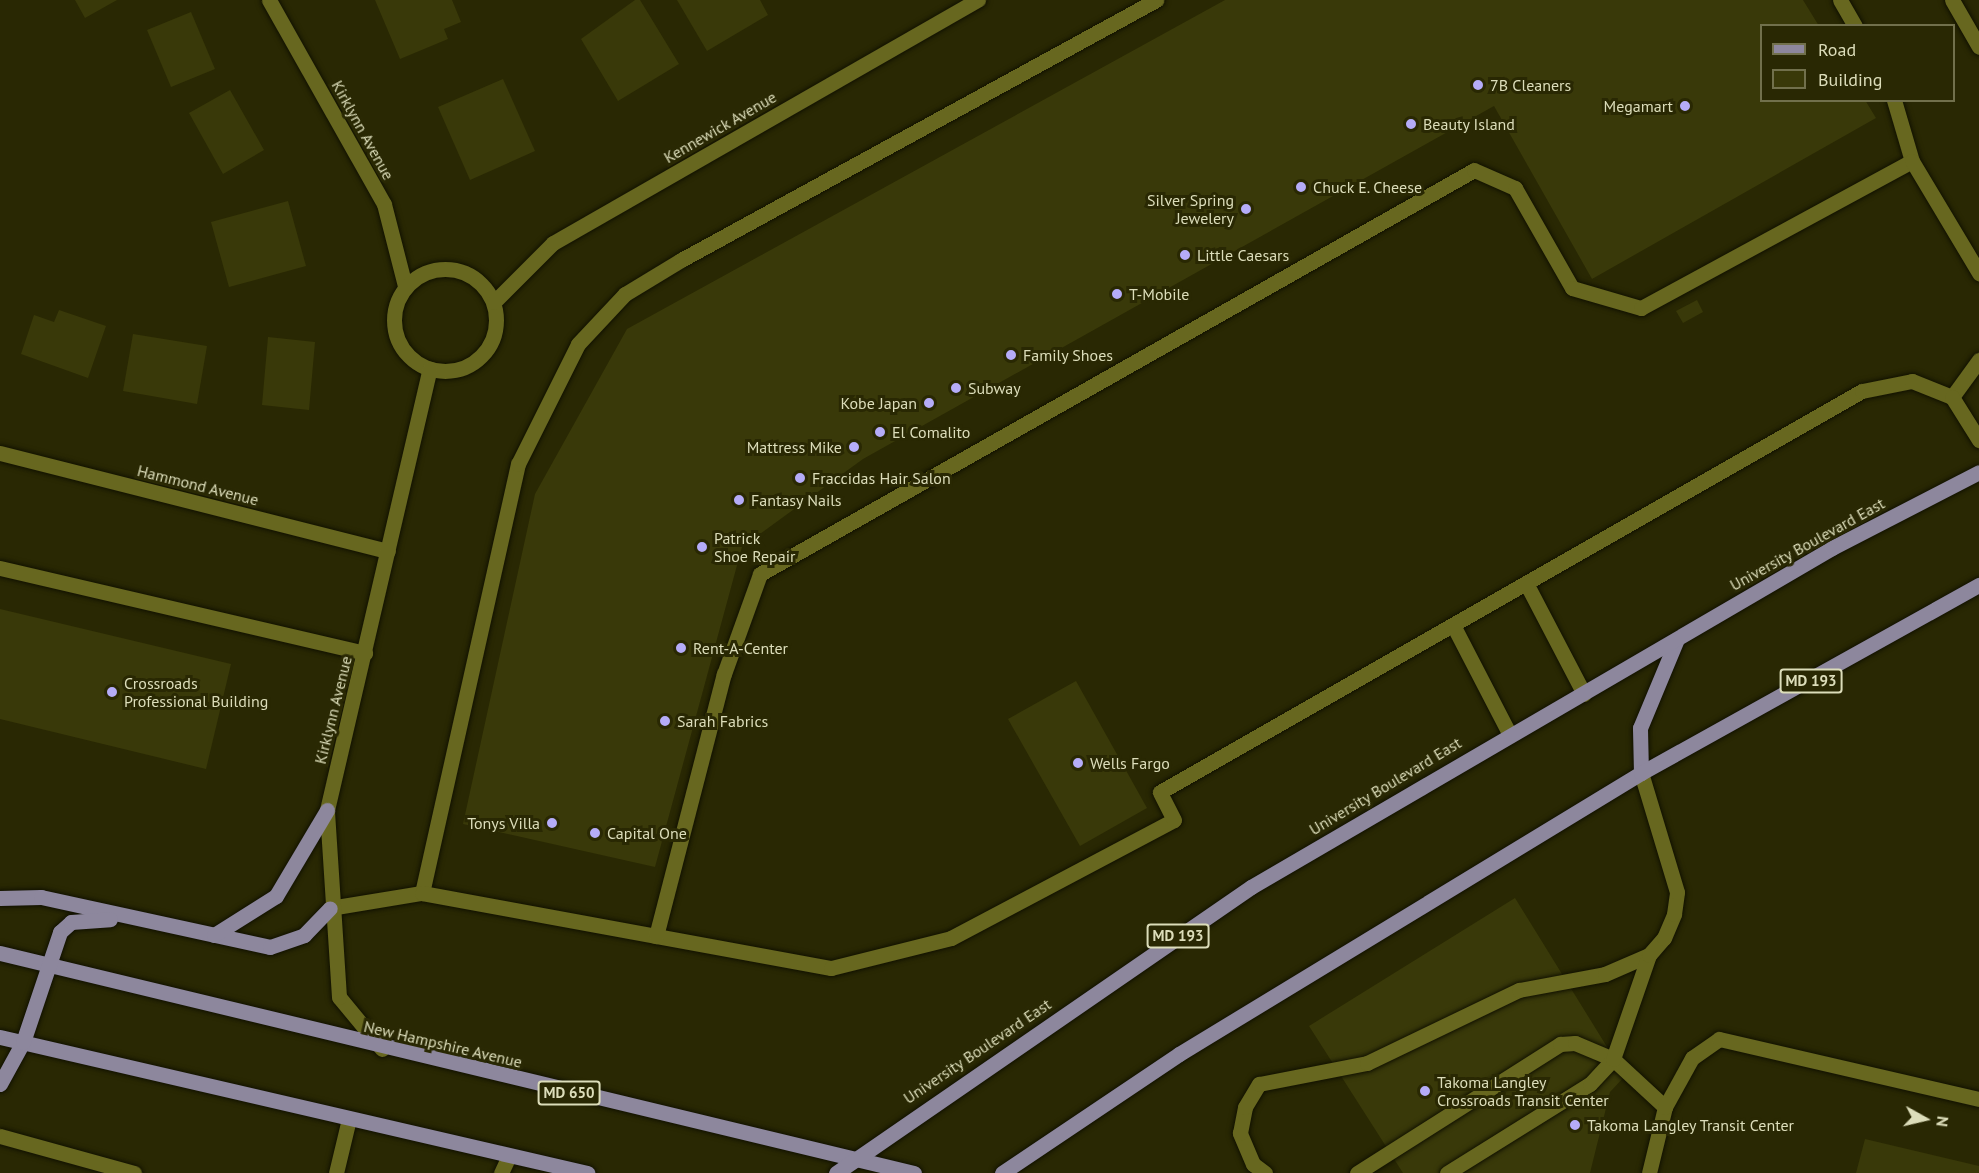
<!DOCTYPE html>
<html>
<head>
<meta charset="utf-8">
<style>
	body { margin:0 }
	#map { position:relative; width:1979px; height:1173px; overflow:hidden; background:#292803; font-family:"PT Sans",sans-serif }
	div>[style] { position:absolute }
	.building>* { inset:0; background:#393909 }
	.roads { filter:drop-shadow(0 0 2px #110) drop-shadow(0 0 2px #110) }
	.service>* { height:15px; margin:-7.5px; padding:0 7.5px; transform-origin:7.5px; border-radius:7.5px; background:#67671f }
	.minor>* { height:15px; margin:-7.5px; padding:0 7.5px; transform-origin:7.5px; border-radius:7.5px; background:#67671f }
	.minor>.ring { margin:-7.5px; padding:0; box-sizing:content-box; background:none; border:15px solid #67671f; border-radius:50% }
	.primary>* { height:15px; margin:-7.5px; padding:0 7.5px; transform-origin:7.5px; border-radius:7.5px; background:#8d879d }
	.dots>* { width:16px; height:16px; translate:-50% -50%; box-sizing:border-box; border:3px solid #292803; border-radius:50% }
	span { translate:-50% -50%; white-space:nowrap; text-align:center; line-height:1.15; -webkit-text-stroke:6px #292803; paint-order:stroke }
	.shield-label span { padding:2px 4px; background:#292803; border:2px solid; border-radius:4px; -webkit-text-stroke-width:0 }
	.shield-label { font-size:15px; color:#dcddba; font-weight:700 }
	.poi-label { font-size:16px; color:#dcddba }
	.left { translate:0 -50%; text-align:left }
	.right { translate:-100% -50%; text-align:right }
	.street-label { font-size:16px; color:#dcddba }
	.legend { position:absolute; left:1760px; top:24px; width:195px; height:78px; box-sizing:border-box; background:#292803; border:2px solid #71704c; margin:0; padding:8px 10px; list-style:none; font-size:18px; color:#dcddba }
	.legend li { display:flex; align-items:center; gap:12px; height:30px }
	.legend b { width:30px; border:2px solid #71704c }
	.north { position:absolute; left:1895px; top:1089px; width:60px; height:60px; -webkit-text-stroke:4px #292803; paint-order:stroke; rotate:98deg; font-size:16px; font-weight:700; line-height:24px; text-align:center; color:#dcddba }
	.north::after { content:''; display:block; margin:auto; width:21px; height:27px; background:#dcddba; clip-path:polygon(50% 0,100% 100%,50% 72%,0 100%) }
</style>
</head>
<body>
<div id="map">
	<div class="building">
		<div style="clip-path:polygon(75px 0,117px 0,85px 18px)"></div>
		<div style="clip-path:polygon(375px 0,452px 0,461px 22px,444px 29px,448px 39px,400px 59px)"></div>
		<div style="clip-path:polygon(635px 0,640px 0,679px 64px,618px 101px,581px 39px)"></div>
		<div style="clip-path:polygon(677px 0,760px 0,768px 15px,707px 51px)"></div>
		<div style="clip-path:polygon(1225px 0,1803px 0,1819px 26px,1762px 26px,1762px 100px,1865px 100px,1876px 118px,1592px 279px,1494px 106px,863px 459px,742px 547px,655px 867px,463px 824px,535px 494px,627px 329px)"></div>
		<div style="clip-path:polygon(191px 12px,215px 69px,171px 87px,147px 30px)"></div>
		<div style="clip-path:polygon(503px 79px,535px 151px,470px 180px,438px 107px)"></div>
		<div style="clip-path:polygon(230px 90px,264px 150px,223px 174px,189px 113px)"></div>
		<div style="clip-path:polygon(288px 201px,306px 266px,229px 287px,211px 222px)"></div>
		<div style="clip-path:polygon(1697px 300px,1703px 312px,1683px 323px,1676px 311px)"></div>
		<div style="clip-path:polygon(59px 310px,106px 326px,88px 378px,21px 354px,34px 315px,54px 322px)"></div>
		<div style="clip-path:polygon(133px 334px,207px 346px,197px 404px,123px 391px)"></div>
		<div style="clip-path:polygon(268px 337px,315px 342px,309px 410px,262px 405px)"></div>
		<div style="clip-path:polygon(0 609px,231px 664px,206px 769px,0 719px)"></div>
		<div style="clip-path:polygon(1076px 681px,1147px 808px,1080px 846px,1008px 719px)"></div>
		<div style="clip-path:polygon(1515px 898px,1625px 1076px,1610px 1092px,1590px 1173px,1403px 1173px,1309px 1026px)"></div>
		<div style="clip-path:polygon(1865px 1139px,1979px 1166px,1979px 1173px,1856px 1173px)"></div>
	</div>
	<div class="roads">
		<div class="service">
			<div style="left:1840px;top:0;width:30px;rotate:60deg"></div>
			<div style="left:1894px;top:100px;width:64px;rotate:73.6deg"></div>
			<div style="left:1952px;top:397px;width:46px;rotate:-53.9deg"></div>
			<div style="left:0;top:568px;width:375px;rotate:13.1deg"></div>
			<div style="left:1526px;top:583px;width:125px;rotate:62.4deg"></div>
			<div style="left:1453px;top:625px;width:124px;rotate:62.6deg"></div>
			<div style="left:422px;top:893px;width:440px;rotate:-77.4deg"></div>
			<div style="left:518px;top:464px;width:134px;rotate:-63.4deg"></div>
			<div style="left:578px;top:344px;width:69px;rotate:-46.8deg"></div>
			<div style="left:625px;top:294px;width:66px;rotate:-31.3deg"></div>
			<div style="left:681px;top:260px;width:542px;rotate:-28.69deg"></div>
			<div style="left:330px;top:908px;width:93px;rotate:-9.3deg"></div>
			<div style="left:422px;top:893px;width:416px;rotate:10.4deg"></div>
			<div style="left:831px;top:968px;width:124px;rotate:-14deg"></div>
			<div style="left:951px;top:938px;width:252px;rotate:-27.9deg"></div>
			<div style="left:1174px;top:820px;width:31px;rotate:-117deg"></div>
			<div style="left:1160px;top:792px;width:808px;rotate:-29.74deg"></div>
			<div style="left:1862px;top:391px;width:51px;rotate:-11.3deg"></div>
			<div style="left:1912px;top:381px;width:43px;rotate:21.8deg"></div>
			<div style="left:1952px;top:397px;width:51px;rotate:57.9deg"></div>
			<div style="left:656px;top:936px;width:271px;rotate:-75.5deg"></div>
			<div style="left:724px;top:674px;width:106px;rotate:-70.2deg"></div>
			<div style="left:760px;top:574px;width:820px;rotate:-29.5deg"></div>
			<div style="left:1474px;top:170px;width:45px;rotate:23.7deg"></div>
			<div style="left:1515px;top:188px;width:115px;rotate:60.3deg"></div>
			<div style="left:1572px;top:288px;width:72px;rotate:16.2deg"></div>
			<div style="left:1641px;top:308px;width:308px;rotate:-28.5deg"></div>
			<div style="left:1912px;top:161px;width:131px;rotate:59.1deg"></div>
			<div style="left:0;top:1136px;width:139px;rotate:15.4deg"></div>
			<div style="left:336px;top:1173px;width:56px;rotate:-76.5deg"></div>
			<div style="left:501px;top:1173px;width:19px;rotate:-65deg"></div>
			<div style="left:1265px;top:1173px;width:15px;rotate:-143deg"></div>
			<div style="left:1253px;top:1164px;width:34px;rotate:-113deg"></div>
			<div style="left:1240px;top:1133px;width:26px;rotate:-79deg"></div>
			<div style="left:1245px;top:1107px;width:27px;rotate:-59deg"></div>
			<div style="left:1259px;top:1084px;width:110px;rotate:-11deg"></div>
			<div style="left:1367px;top:1063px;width:169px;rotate:-25.7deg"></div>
			<div style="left:1519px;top:990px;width:87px;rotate:-10.5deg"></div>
			<div style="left:1605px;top:974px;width:48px;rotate:-23.4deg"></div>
			<div style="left:1357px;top:1173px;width:241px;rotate:-32.4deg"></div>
			<div style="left:1560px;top:1044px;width:15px;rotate:-4deg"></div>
			<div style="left:1575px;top:1043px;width:41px;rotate:22.8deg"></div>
			<div style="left:1613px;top:1059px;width:71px;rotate:42.7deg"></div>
			<div style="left:1447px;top:1173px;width:168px;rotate:-31.9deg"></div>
			<div style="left:1590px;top:1084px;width:34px;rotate:-47deg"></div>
			<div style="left:1613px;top:1059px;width:110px;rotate:-70.9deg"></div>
			<div style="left:1649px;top:955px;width:23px;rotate:-49deg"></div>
			<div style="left:1664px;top:938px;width:26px;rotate:-67deg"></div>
			<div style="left:1674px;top:914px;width:22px;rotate:-82deg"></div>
			<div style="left:1677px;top:892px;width:124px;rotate:-106.8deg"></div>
			<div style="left:1649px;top:1173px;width:68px;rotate:-76.4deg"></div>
			<div style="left:1665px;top:1107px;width:56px;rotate:-61.1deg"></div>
			<div style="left:1692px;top:1058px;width:33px;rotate:-35deg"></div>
			<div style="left:1719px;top:1039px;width:267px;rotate:13deg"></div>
		</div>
		<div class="minor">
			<div style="left:269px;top:0;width:234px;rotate:60.6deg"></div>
			<div style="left:384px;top:204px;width:85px;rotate:75.6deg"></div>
			<div style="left:1952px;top:0;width:54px;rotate:60.1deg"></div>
			<div class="ring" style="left:394px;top:269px;width:87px;height:87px"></div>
			<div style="left:494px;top:302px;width:83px;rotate:-45deg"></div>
			<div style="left:553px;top:243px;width:490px;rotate:-29.8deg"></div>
			<div style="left:0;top:453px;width:400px;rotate:14.2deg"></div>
			<div style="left:382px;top:1049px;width:67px;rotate:-129.6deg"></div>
			<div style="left:339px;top:997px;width:187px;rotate:-93.7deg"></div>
			<div style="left:327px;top:810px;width:453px;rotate:-76.9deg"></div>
		</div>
		<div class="primary">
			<div style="left:1641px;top:773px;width:45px;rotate:-91.3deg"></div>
			<div style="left:1640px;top:728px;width:96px;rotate:-67.4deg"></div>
			<div style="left:0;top:898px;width:41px;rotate:-1.4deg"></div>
			<div style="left:41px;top:897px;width:234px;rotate:12.3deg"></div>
			<div style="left:270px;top:947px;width:36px;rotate:-19deg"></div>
			<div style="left:304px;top:935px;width:37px;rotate:-46deg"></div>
			<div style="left:214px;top:935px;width:73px;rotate:-32.2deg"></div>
			<div style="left:276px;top:896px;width:100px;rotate:-59.3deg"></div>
			<div style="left:0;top:953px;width:940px;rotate:13.53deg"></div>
			<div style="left:0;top:1037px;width:603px;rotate:13.04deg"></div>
			<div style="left:0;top:1084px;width:48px;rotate:-61.3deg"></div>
			<div style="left:23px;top:1042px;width:116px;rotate:-71.4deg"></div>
			<div style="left:60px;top:932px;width:15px;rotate:-42deg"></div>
			<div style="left:71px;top:922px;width:39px;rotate:-4deg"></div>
			<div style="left:836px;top:1173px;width:504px;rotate:-34.57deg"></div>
			<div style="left:1251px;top:887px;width:673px;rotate:-30.26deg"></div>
			<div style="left:1832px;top:548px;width:165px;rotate:-27.3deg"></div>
			<div style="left:1002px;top:1173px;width:213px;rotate:-33.9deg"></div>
			<div style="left:1179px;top:1054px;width:541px;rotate:-31.31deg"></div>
			<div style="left:1641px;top:773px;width:387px;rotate:-29.1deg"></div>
		</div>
	</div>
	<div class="dots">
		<div style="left:1478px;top:85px;background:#b5acf8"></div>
		<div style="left:1685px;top:106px;background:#b5acf8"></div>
		<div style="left:1411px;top:124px;background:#b5acf8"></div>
		<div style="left:1301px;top:187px;background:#b5acf8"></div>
		<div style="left:1246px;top:209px;background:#b5acf8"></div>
		<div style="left:1185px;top:255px;background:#b5acf8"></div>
		<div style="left:1117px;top:294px;background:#b5acf8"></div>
		<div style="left:1011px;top:355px;background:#b5acf8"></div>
		<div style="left:956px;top:388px;background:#b5acf8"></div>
		<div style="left:929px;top:403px;background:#b5acf8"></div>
		<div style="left:880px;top:432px;background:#b5acf8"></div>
		<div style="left:854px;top:447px;background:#b5acf8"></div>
		<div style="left:800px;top:478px;background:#b5acf8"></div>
		<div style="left:739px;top:500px;background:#b5acf8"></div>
		<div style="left:702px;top:547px;background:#b5acf8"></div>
		<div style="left:681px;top:648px;background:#b5acf8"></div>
		<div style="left:112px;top:692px;background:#b5acf8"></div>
		<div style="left:665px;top:721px;background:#b5acf8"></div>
		<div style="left:1078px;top:763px;background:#b5acf8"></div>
		<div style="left:552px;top:823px;background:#b5acf8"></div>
		<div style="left:595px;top:833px;background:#b5acf8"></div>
		<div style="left:1425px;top:1091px;background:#b5acf8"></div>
		<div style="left:1575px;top:1125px;background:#b5acf8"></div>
	</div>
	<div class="shield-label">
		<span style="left:1811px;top:681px">MD 193</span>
		<span style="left:1178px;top:936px">MD 193</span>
		<span style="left:569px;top:1093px">MD 650</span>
	</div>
	<div class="poi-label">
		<span class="left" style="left:1490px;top:85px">7B Cleaners</span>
		<span class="right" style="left:1673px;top:106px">Megamart</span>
		<span class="left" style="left:1423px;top:124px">Beauty Island</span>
		<span class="left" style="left:1313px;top:187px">Chuck E. Cheese</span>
		<span class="right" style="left:1234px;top:209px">Silver Spring<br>Jewelery</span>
		<span class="left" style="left:1197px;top:255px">Little Caesars</span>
		<span class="left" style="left:1129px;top:294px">T-Mobile</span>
		<span class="left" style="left:1023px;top:355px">Family Shoes</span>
		<span class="left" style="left:968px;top:388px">Subway</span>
		<span class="right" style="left:917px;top:403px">Kobe Japan</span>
		<span class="left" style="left:892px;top:432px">El Comalito</span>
		<span class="right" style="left:842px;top:447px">Mattress Mike</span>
		<span class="left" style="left:812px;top:478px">Fraccidas Hair Salon</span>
		<span class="left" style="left:751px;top:500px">Fantasy Nails</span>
		<span class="left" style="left:714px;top:547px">Patrick<br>Shoe Repair</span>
		<span class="left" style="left:693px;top:648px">Rent-A-Center</span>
		<span class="left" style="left:124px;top:692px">Crossroads<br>Professional Building</span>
		<span class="left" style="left:677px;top:721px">Sarah Fabrics</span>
		<span class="left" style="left:1090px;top:763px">Wells Fargo</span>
		<span class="right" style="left:540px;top:823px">Tonys Villa</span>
		<span class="left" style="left:607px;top:833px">Capital One</span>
		<span class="left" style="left:1437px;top:1091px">Takoma Langley<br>Crossroads Transit Center</span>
		<span class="left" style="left:1587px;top:1125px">Takoma Langley Transit Center</span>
	</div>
	<div class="street-label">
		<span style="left:720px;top:127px;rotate:-30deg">Kennewick Avenue</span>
		<span style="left:363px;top:130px;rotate:61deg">Kirklynn Avenue</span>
		<span style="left:198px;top:485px;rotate:14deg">Hammond Avenue</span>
		<span style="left:1807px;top:544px;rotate:-29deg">University Boulevard East</span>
		<span style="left:333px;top:710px;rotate:-76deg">Kirklynn Avenue</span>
		<span style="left:1385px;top:786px;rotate:-31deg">University Boulevard East</span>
		<span style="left:443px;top:1044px;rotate:13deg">New Hampshire Avenue</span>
		<span style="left:977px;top:1051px;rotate:-34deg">University Boulevard East</span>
	</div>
	<ul class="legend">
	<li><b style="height:8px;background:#8d879d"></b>Road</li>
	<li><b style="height:16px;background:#393909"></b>Building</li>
	</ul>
	<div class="north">N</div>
</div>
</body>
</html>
